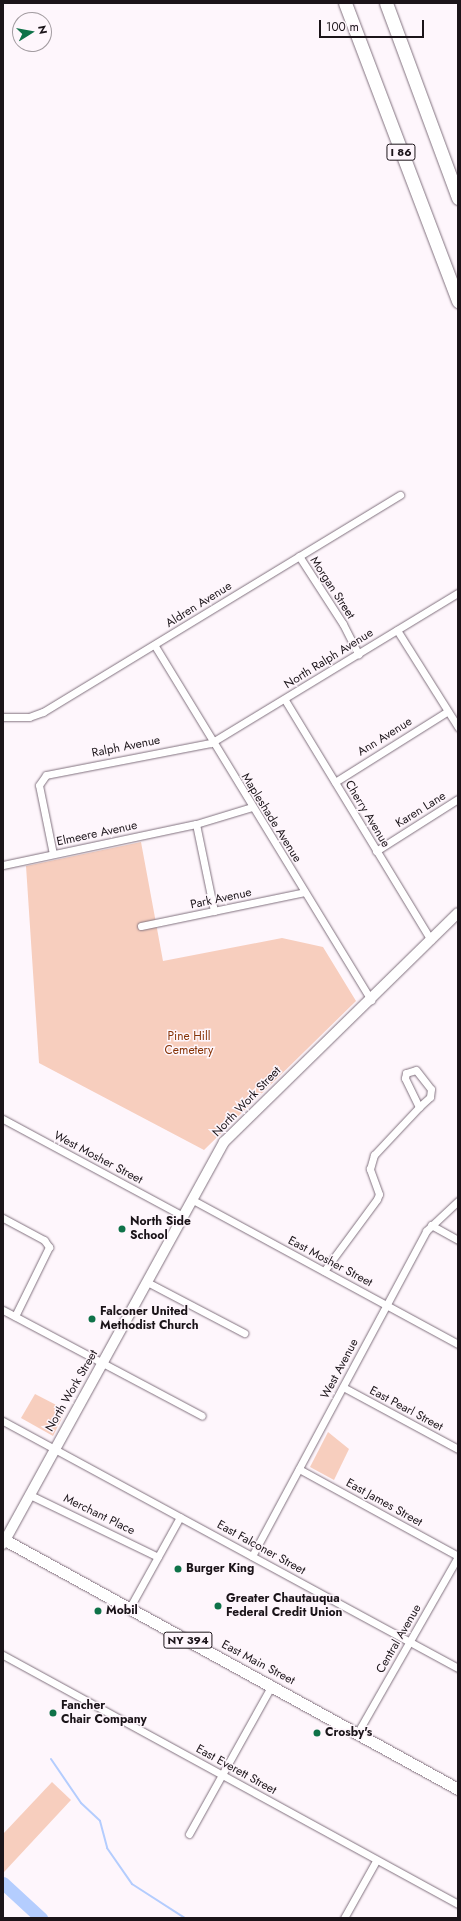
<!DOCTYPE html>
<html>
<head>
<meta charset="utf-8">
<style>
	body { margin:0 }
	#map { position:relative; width:461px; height:1921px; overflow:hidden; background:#fef6fc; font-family:Jost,sans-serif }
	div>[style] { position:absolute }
	.green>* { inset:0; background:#f7cebe }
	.stream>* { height:2px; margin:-1px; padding:0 1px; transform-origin:1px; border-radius:1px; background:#b4cdfe }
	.river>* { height:13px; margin:-6.5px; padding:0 6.5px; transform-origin:6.5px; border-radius:6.5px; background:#b4cdfe }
	.roads { filter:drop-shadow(0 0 1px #81717e) drop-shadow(0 0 1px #81717e) }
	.street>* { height:7px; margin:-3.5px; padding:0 3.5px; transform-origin:3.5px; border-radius:3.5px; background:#fff }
	.secondary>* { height:10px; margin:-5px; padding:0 5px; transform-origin:5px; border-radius:5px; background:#fff }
	.primary>* { height:11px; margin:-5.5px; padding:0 5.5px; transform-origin:5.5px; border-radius:5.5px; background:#fff }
	.highway>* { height:13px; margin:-6.5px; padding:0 6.5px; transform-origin:6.5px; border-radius:6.5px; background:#fff }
	.dots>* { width:11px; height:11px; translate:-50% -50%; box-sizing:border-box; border:2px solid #fef6fc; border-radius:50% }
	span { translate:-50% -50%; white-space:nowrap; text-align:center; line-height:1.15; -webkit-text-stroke:3px #fef6fc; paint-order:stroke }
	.shield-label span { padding:1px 3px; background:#fef6fc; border:1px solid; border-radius:3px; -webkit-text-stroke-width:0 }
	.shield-label { font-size:11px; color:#1b1419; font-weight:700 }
	.street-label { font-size:12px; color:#1b1419 }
	.park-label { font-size:12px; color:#873508 }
	.poi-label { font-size:12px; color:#1b1419; font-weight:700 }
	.left { translate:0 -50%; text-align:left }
	.frame { position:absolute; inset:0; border:4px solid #1b1419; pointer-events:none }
	.north { position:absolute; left:12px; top:12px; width:40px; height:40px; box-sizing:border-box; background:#fef6fc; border:1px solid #a39ca1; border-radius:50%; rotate:79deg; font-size:11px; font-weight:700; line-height:16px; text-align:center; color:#1b1419 }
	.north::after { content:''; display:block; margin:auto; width:14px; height:18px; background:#0f7249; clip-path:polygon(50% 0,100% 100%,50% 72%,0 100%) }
	.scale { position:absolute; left:319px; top:20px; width:105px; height:18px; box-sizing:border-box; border:2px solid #1b1419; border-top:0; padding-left:5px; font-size:12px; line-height:14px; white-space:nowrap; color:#1b1419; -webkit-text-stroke:3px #fef6fc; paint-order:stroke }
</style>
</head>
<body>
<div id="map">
	<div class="green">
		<div style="clip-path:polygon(141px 842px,163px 961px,282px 938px,323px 947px,356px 1001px,204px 1150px,39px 1063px,26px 866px)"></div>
		<div style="clip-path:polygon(35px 1394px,66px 1410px,53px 1436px,21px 1418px)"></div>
		<div style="clip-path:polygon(328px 1432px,349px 1449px,334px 1480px,310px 1467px)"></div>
		<div style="clip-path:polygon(52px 1782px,71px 1800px,4px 1872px,3px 1834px)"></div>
	</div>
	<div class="stream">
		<div style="left:51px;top:1759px;width:53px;rotate:55.7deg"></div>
		<div style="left:81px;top:1803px;width:26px;rotate:43deg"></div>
		<div style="left:100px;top:1821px;width:28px;rotate:75deg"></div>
		<div style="left:107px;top:1848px;width:44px;rotate:55.2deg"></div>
		<div style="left:132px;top:1884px;width:63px;rotate:32.7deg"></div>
	</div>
	<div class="river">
		<div style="left:3px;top:1883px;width:52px;rotate:42.6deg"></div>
	</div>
	<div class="roads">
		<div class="street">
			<div style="left:299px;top:556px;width:81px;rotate:57.1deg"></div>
			<div style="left:343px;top:624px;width:34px;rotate:63deg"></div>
			<div style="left:397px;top:630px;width:115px;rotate:57.8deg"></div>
			<div style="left:155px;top:646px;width:415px;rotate:58.6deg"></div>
			<div style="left:285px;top:700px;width:281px;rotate:58.7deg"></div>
			<div style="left:3px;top:717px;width:26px"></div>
			<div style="left:29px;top:717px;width:15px;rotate:-20deg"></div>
			<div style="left:43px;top:712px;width:418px;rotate:-31.3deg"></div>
			<div style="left:335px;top:782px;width:133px;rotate:-32.1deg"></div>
			<div style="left:196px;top:824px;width:89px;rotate:78.3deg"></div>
			<div style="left:376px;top:851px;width:97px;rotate:-32.4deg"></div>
			<div style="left:53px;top:854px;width:70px;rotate:-101.5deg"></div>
			<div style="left:39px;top:785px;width:12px;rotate:-55deg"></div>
			<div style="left:46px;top:775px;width:168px;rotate:-11deg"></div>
			<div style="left:211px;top:743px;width:289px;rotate:-31.3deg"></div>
			<div style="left:3px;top:865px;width:197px;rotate:-12deg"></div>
			<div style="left:196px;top:824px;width:59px;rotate:-16.9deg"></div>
			<div style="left:141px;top:926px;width:167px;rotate:-11.7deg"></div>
			<div style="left:416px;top:1070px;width:24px;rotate:52deg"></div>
			<div style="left:431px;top:1089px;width:8px;rotate:97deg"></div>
			<div style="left:430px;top:1097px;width:15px;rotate:138deg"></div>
			<div style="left:419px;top:1107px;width:32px;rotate:-116deg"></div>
			<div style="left:405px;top:1078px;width:5px;rotate:-79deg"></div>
			<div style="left:406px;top:1073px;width:10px;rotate:-17deg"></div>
			<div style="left:3px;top:1119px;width:204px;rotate:28.3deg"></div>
			<div style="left:191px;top:1199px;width:304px;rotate:28.5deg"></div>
			<div style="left:3px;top:1218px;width:47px;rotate:28.2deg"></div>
			<div style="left:44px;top:1240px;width:9px;rotate:54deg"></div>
			<div style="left:49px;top:1247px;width:77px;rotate:116.2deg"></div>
			<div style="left:431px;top:1225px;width:31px;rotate:29deg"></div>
			<div style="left:324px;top:1271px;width:89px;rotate:-53.6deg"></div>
			<div style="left:377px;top:1199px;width:5px;rotate:-68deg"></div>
			<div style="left:379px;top:1194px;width:27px;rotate:-110deg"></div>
			<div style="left:370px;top:1169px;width:15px;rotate:-74deg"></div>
			<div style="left:374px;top:1155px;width:66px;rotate:-46.8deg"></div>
			<div style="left:147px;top:1282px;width:110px;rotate:27.7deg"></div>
			<div style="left:3px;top:1310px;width:225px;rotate:28deg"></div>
			<div style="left:343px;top:1387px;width:131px;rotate:28.3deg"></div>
			<div style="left:3px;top:1421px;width:518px;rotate:28.5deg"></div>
			<div style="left:299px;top:1469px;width:181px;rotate:28.7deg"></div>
			<div style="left:30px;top:1495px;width:142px;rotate:25.8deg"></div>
			<div style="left:252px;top:1556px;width:369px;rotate:-61.8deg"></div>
			<div style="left:426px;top:1231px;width:44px;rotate:-43.2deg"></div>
			<div style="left:129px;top:1609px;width:105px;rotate:-61deg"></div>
			<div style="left:3px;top:1655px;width:519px;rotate:28.69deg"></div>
			<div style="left:358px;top:1732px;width:202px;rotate:-60.3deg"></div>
			<div style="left:189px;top:1834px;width:171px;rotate:-60.9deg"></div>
			<div style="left:344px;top:1918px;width:65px;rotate:-60.7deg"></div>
		</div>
		<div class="secondary">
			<div style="left:3px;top:1544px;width:459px;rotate:-61.2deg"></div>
			<div style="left:224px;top:1142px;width:327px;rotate:-44.4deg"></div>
		</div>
		<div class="primary">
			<div style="left:3px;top:1539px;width:519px;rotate:28.79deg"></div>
		</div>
		<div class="highway">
			<div style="left:345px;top:3px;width:319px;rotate:69.2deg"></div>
			<div style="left:386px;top:3px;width:208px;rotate:69.7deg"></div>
		</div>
	</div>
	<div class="dots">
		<div style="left:122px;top:1229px;background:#0f7249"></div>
		<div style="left:92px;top:1319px;background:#0f7249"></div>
		<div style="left:178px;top:1569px;background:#0f7249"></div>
		<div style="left:218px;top:1606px;background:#0f7249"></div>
		<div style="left:98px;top:1611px;background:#0f7249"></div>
		<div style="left:53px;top:1713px;background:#0f7249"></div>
		<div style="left:317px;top:1733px;background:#0f7249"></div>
	</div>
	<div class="shield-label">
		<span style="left:401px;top:152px">I 86</span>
		<span style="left:188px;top:1640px">NY 394</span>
	</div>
	<div class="street-label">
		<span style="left:332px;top:588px;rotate:57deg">Morgan Street</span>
		<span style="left:199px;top:605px;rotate:-32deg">Aldren Avenue</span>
		<span style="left:329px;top:659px;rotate:-32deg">North Ralph Avenue</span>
		<span style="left:385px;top:737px;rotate:-32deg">Ann Avenue</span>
		<span style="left:126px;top:747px;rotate:-11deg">Ralph Avenue</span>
		<span style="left:421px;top:810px;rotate:-32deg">Karen Lane</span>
		<span style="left:367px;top:814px;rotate:59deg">Cherry Avenue</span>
		<span style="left:271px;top:818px;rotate:58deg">Mapleshade Avenue</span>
		<span style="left:97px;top:834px;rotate:-12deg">Elmeere Avenue</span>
		<span style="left:221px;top:899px;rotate:-12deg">Park Avenue</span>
		<span style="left:247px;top:1102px;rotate:-46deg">North Work Street</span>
		<span style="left:98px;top:1158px;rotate:28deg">West Mosher Street</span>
		<span style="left:330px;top:1262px;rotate:28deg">East Mosher Street</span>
		<span style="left:340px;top:1369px;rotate:-62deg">West Avenue</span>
		<span style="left:72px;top:1391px;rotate:-60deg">North Work Street</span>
		<span style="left:406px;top:1409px;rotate:28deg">East Pearl Street</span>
		<span style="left:384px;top:1503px;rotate:29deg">East James Street</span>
		<span style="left:99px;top:1515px;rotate:26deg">Merchant Place</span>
		<span style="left:261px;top:1548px;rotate:29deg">East Falconer Street</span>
		<span style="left:399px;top:1639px;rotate:-60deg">Central Avenue</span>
		<span style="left:258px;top:1663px;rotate:28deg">East Main Street</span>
		<span style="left:236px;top:1770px;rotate:29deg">East Everett Street</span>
	</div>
	<div class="park-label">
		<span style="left:189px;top:1044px">Pine Hill<br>Cemetery</span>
	</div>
	<div class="poi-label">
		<span class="left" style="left:130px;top:1229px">North Side<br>School</span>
		<span class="left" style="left:100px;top:1319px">Falconer United<br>Methodist Church</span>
		<span class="left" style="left:186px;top:1569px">Burger King</span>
		<span class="left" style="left:226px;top:1606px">Greater Chautauqua<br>Federal Credit Union</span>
		<span class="left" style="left:106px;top:1611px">Mobil</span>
		<span class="left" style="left:61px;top:1713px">Fancher<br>Chair Company</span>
		<span class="left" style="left:325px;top:1733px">Crosby's</span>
	</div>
	<div class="frame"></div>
	<div class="north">N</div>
	<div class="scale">100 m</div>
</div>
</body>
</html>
